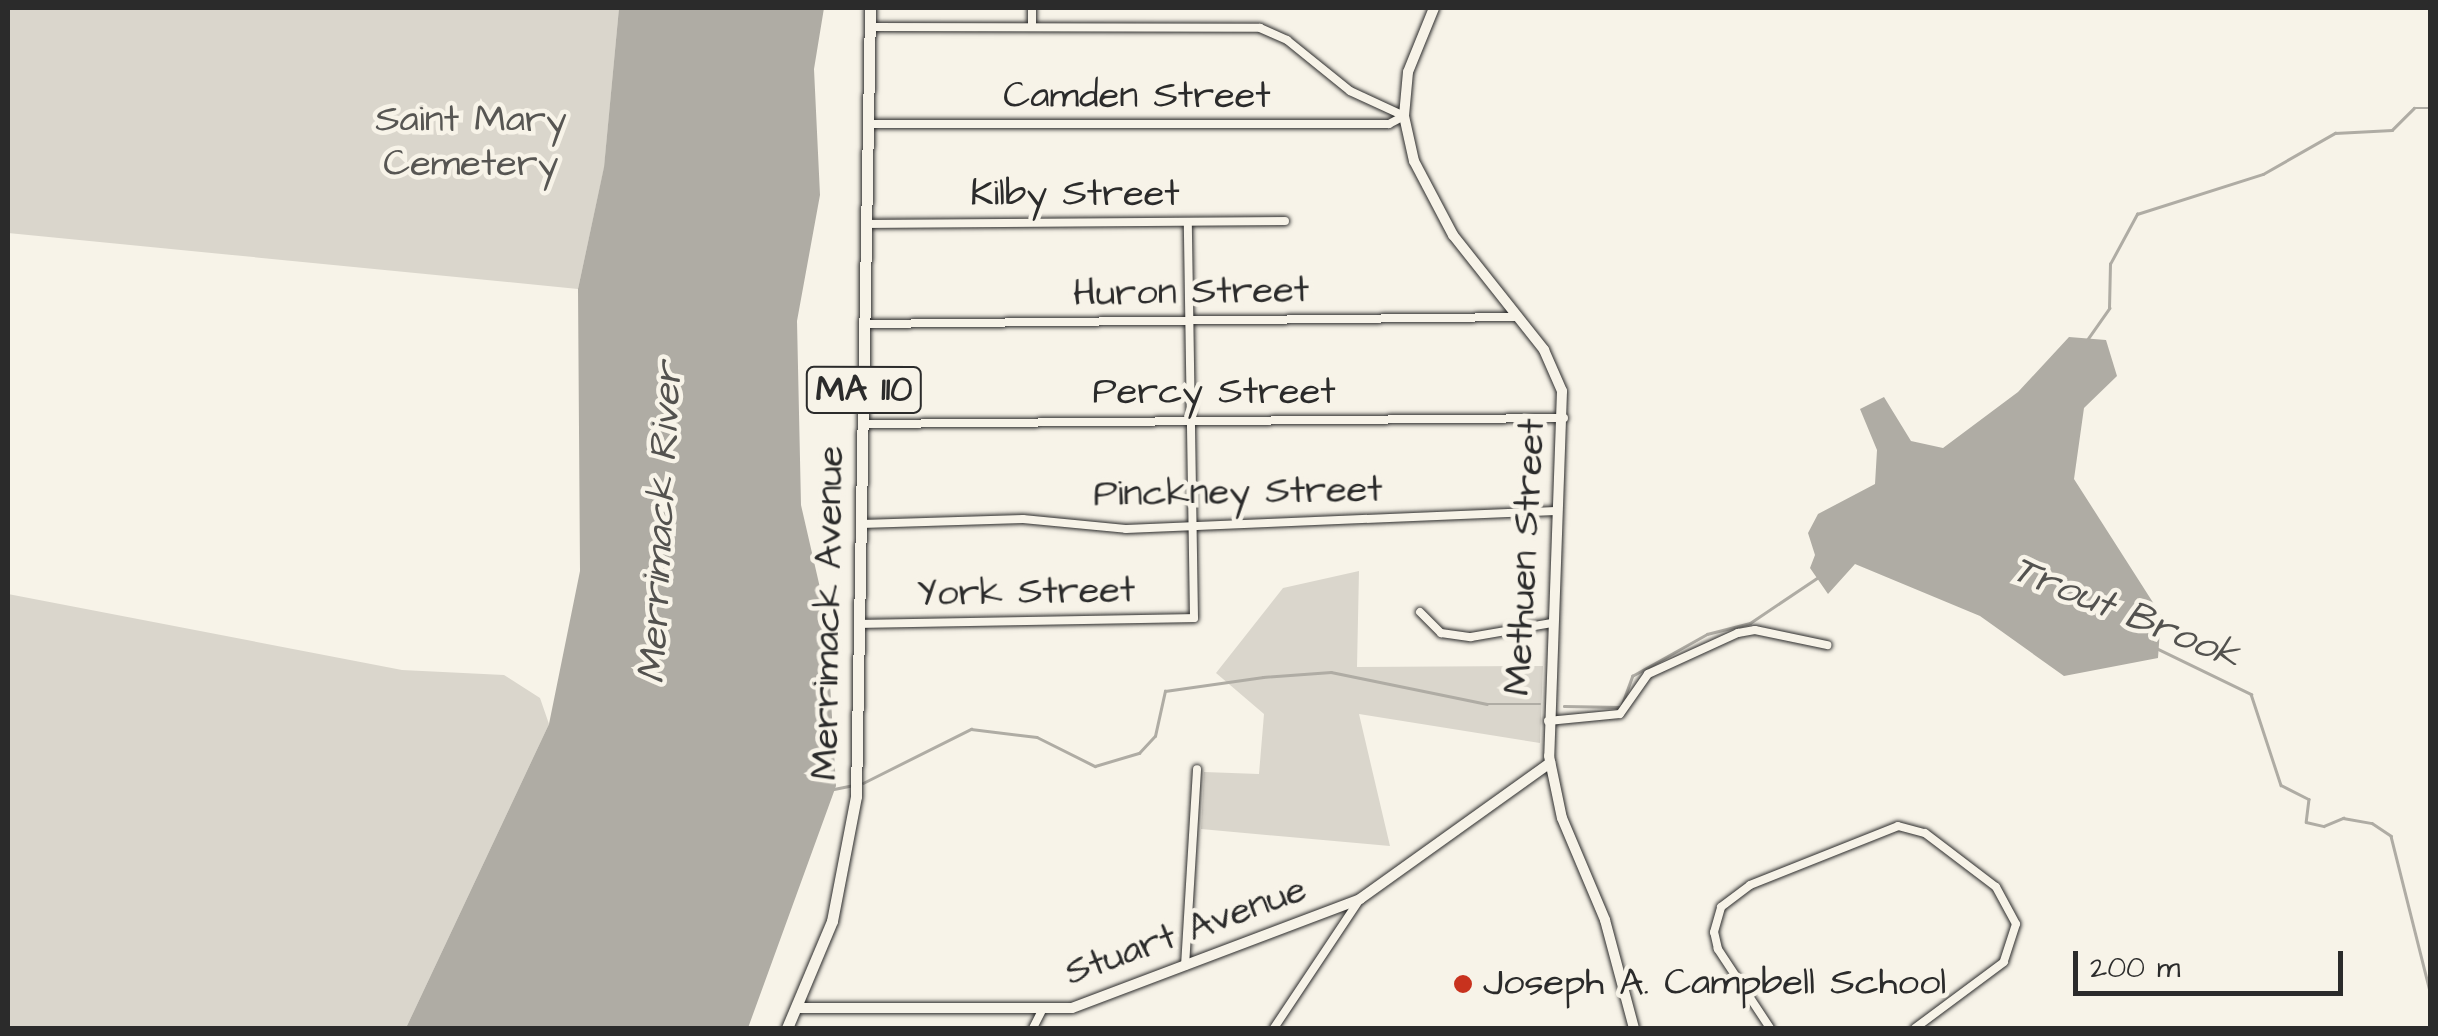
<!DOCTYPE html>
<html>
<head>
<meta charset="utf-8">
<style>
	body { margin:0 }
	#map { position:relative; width:2438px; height:1036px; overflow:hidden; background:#f7f3e8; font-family:"Architects Daughter",sans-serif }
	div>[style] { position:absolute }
	.green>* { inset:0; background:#dad6cc }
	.water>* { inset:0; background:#afaca4 }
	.stream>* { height:2.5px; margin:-1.25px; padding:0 1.25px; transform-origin:1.25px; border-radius:1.25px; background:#afaca4 }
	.roads { filter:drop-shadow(0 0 2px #2b2b2b) drop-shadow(0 0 2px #2b2b2b) }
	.street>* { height:8px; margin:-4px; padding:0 4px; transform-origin:4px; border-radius:4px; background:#f7f3e8 }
	.secondary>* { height:10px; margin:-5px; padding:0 5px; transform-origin:5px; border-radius:5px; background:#f7f3e8 }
	.primary>* { height:11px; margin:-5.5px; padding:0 5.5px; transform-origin:5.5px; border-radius:5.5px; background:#f7f3e8 }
	.dots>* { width:28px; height:28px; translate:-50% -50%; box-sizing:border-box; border:5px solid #f7f3e8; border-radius:50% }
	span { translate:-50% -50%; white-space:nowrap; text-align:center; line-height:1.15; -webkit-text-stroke:9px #f7f3e8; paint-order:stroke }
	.shield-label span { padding:2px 8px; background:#f7f3e8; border:2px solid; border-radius:8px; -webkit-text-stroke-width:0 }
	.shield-label { font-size:35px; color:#2b2b2b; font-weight:700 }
	.street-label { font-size:38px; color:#2b2b2b }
	.park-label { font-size:38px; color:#575653 }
	.poi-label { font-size:38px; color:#2b2b2b }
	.left { translate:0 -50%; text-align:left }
	.water-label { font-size:40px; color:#53524f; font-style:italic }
	.frame { position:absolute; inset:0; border:10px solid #2b2b2b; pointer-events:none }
	.scale { position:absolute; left:2073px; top:951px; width:270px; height:45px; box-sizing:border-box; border:5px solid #2b2b2b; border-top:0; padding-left:12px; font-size:30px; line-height:35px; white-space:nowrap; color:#2b2b2b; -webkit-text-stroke:8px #f7f3e8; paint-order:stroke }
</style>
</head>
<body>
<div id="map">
	<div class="green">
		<div style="clip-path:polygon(8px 8px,619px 8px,604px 168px,578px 289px,8px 233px)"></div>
		<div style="clip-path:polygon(1359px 571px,1357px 667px,1543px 666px,1540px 743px,1359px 714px,1390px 846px,1201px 829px,1204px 772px,1259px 774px,1264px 714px,1216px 673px,1283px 588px)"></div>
		<div style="clip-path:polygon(8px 594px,402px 670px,504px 675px,540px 698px,549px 724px,406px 1028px,8px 1028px)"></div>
	</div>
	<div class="water">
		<div style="clip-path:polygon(619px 8px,824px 8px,814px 69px,820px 195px,797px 321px,801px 505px,826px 614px,836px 786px,748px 1028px,406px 1028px,549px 724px,580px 571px,578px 289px,604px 167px)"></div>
		<div style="clip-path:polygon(2069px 337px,2106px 340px,2117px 376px,2084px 408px,2074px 479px,2161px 615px,2158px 658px,2064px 676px,1980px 616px,1855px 564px,1828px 594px,1810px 568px,1815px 555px,1808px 533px,1818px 514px,1875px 484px,1877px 450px,1860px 409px,1884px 397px,1911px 441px,1943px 448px,2018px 392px)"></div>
	</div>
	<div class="stream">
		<div style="left:2087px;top:340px;width:39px;rotate:-55deg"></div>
		<div style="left:2109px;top:308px;width:44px;rotate:-88.7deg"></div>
		<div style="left:2110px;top:264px;width:57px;rotate:-61.6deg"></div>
		<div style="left:2137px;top:214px;width:132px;rotate:-17.6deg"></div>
		<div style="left:2263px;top:174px;width:83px;rotate:-29.7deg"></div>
		<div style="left:2335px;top:133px;width:57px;rotate:-3deg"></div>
		<div style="left:2392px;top:130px;width:31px;rotate:-45deg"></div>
		<div style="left:2414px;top:108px;width:16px"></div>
		<div style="left:2156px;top:648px;width:106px;rotate:25.8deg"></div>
		<div style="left:2251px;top:694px;width:96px;rotate:71.8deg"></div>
		<div style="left:2281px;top:785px;width:31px;rotate:27deg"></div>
		<div style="left:2309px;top:799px;width:23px;rotate:97deg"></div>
		<div style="left:2306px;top:822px;width:18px;rotate:13deg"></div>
		<div style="left:2324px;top:826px;width:21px;rotate:-23deg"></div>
		<div style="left:2343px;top:818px;width:29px;rotate:10deg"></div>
		<div style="left:2372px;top:823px;width:23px;rotate:34deg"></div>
		<div style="left:2391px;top:836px;width:160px;rotate:75.9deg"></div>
		<div style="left:1564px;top:706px;width:57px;rotate:1deg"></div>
		<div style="left:1621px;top:707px;width:33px;rotate:-70deg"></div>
		<div style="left:1632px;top:676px;width:86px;rotate:-29.2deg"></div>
		<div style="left:1707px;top:634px;width:44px;rotate:-14.3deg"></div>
		<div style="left:1750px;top:623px;width:81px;rotate:-33.9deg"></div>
		<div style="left:863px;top:783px;width:121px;rotate:-26.6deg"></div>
		<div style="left:971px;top:729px;width:66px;rotate:6.9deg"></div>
		<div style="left:1037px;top:737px;width:65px;rotate:26.6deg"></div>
		<div style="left:1095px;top:766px;width:46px;rotate:-16.5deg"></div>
		<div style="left:1139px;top:753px;width:23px;rotate:-47deg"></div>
		<div style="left:1155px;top:736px;width:46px;rotate:-77.5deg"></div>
		<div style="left:1165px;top:691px;width:99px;rotate:-8.1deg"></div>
		<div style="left:1263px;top:677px;width:68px;rotate:-4.2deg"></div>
		<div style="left:1331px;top:672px;width:159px;rotate:11.6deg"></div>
		<div style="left:1487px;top:704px;width:53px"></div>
		<div style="left:834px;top:789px;width:16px;rotate:-11deg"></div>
	</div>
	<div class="roads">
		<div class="street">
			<div style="left:1032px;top:8px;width:19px;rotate:90deg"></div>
			<div style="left:870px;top:27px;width:390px;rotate:0.1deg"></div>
			<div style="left:1260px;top:28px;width:30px;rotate:24deg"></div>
			<div style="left:1287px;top:40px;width:81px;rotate:39deg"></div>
			<div style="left:1350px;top:91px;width:60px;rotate:24.8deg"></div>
			<div style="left:868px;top:124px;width:521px"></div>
			<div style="left:1389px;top:124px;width:17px;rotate:-28deg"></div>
			<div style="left:866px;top:224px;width:419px;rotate:-0.4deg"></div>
			<div style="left:865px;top:324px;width:653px;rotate:-0.61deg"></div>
			<div style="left:863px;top:424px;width:701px;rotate:-0.49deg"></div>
			<div style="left:861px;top:524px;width:162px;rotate:-1.8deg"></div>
			<div style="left:1023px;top:519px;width:103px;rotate:5.5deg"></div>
			<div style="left:1126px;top:529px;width:430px;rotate:-2.4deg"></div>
			<div style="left:1420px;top:612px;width:30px;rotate:45deg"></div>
			<div style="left:1441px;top:633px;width:30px;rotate:8deg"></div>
			<div style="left:1471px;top:637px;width:82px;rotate:-9.8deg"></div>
			<div style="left:860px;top:624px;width:334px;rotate:-1deg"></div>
			<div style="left:1194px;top:618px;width:396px;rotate:-90.9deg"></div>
			<div style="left:1548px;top:721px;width:72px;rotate:-5.6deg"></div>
			<div style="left:1620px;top:714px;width:49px;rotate:-55deg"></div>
			<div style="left:1648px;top:674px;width:99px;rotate:-24.5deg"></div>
			<div style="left:1738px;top:633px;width:17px;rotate:-10deg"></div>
			<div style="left:1755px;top:630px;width:74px;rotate:11.8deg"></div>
			<div style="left:1185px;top:966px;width:197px;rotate:-86.5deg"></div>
			<div style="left:1033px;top:1028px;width:18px;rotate:-63deg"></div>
			<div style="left:1274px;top:1028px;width:155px;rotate:-56.3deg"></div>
			<div style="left:1770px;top:1028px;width:95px;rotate:-123.4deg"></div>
			<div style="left:1718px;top:949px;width:17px;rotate:-103deg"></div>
			<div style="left:1714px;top:932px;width:26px;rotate:-74deg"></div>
			<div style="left:1721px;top:907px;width:36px;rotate:-37deg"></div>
			<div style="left:1750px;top:885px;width:159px;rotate:-21.7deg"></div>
			<div style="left:1898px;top:826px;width:28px;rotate:15deg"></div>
			<div style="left:1925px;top:833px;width:89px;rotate:37.3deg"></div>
			<div style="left:1996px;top:887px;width:42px;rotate:61.6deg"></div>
			<div style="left:2016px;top:924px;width:40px;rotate:108deg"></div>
			<div style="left:2004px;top:962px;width:111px;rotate:143.4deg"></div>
		</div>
		<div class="secondary">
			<div style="left:1434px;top:8px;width:69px;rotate:112.1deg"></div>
			<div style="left:1408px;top:72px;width:44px;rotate:95.2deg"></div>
			<div style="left:1404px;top:116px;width:46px;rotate:77.5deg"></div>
			<div style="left:1414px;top:161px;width:84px;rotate:62.2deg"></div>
			<div style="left:1453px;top:235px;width:147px;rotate:51.6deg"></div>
			<div style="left:1544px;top:350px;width:45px;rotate:66.3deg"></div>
			<div style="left:1562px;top:391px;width:365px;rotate:92deg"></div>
			<div style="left:1549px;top:756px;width:63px;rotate:78.2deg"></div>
			<div style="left:1562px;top:818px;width:111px;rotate:67.1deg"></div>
			<div style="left:1605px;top:920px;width:112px;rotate:75deg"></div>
			<div style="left:797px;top:1008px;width:275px"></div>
			<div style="left:1072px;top:1008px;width:308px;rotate:-20.7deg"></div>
			<div style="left:1360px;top:899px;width:234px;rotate:-35.6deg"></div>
		</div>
		<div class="primary">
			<div style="left:787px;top:1028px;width:116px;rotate:-67.2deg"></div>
			<div style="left:832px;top:921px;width:127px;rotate:-79.1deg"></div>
			<div style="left:856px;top:796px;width:788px;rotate:-88.98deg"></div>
		</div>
	</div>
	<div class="dots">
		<div style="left:1463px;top:984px;background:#c8321e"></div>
	</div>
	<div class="shield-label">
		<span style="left:864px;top:390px">MA 110</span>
	</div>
	<div class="street-label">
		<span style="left:1137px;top:97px">Camden Street</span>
		<span style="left:1075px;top:195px">Kilby Street</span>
		<span style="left:1191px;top:293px;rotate:-1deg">Huron Street</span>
		<span style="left:1214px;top:393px">Percy Street</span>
		<span style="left:1238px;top:493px;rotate:-1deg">Pinckney Street</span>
		<span style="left:1526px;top:557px;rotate:-87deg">Methuen Street</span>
		<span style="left:1026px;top:593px;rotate:-1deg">York Street</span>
		<span style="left:829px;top:613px;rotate:-89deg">Merrimack Avenue</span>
		<span style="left:1186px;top:932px;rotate:-20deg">Stuart Avenue</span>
	</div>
	<div class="park-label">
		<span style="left:471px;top:143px">Saint Mary<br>Cemetery</span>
	</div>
	<div class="poi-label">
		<span class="left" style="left:1483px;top:984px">Joseph A. Campbell School</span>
	</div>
	<div class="water-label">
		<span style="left:661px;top:523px;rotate:-87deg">Merrimack River</span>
		<span style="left:2126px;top:613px;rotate:22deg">Trout Brook</span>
	</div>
	<div class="frame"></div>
	<div class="scale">200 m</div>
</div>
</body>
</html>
